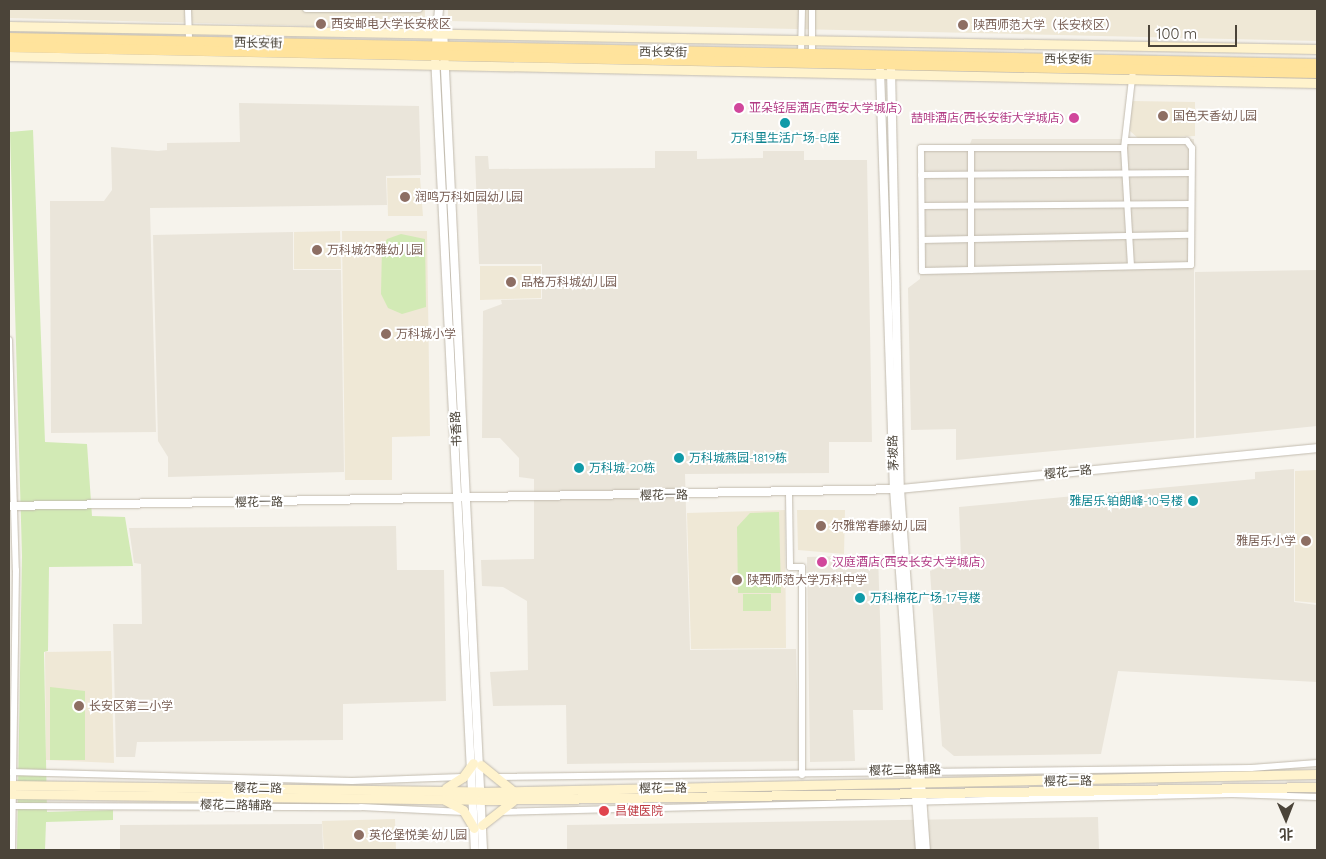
<!DOCTYPE html>
<html>
<head>
<meta charset="utf-8">
<style>
	body { margin:0 }
	#map { position:relative; width:1326px; height:859px; overflow:hidden; background:#f6f3ec; font-family:Quicksand,"Noto Sans SC",sans-serif }
	div>[style] { position:absolute }
	.residential>* { inset:0; background:#eae5da }
	.education>* { inset:0; background:#efe8d6 }
	.green>* { inset:0; background:#d2eab5 }
	.roads { filter:drop-shadow(0 0 1px #c2bbae) drop-shadow(0 0 1px #c2bbae) }
	.minor>* { height:6px; margin:-3px; padding:0 3px; transform-origin:3px; border-radius:3px; background:#fff }
	.tertiary>* { height:8px; margin:-4px; padding:0 4px; transform-origin:4px; border-radius:4px; background:#fff }
	.secondary>* { height:9px; margin:-4.5px; padding:0 4.5px; transform-origin:4.5px; border-radius:4.5px; background:#fff3cd }
	.primary>* { height:10px; margin:-5px; padding:0 5px; transform-origin:5px; border-radius:5px; background:#ffe39c }
	.dots>* { width:14px; height:14px; translate:-50% -50%; box-sizing:border-box; border:2px solid #fff; border-radius:50% }
	span { translate:-50% -50%; white-space:nowrap; text-align:center; line-height:1.15; -webkit-text-stroke:4px #fff; paint-order:stroke }
	.education-label { font-size:12px; color:#785e54 }
	.left { translate:0 -50%; text-align:left }
	.right { translate:-100% -50%; text-align:right }
	.street-label { font-size:12px; color:#4b4439 }
	.hotel-label { font-size:12px; color:#b23c85 }
	.culture-label { font-size:12px; color:#0d838f }
	.health-label { font-size:12px; color:#be3a42 }
	.frame { position:absolute; inset:0; border:10px solid #4b4439; pointer-events:none }
	.north { position:absolute; left:1261px; top:794px; width:50px; height:50px; -webkit-text-stroke:4px #fff; paint-order:stroke; rotate:179deg; font-size:14px; font-weight:700; line-height:20px; text-align:center; color:#4b4439 }
	.north::after { content:''; display:block; margin:auto; width:18px; height:22px; background:#4b4439; clip-path:polygon(50% 0,100% 100%,50% 72%,0 100%) }
	.scale { position:absolute; left:1148px; top:25px; width:89px; height:22px; box-sizing:border-box; border:2px solid #4b4439; border-top:0; padding-left:6px; font-size:15px; line-height:18px; white-space:nowrap; color:#4b4439; -webkit-text-stroke:4px #fff; paint-order:stroke }
</style>
</head>
<body>
<div id="map">
	<div class="residential">
		<div style="clip-path:polygon(239px 103px,419px 106px,421px 175px,386px 176px,387px 205px,150px 208px,156px 432px,51px 433px,50px 201px,104px 201px,112px 190px,111px 147px,158px 151px,167px 150px,167px 143px,240px 142px)"></div>
		<div style="clip-path:polygon(972px 139px,1194px 139px,1194px 438px,956px 460px,956px 429px,911px 430px,908px 288px,920px 279px,921px 145px,970px 144px)"></div>
		<div style="clip-path:polygon(655px 151px,697px 151px,697px 159px,763px 158px,763px 151px,804px 151px,804px 160px,867px 160px,872px 442px,829px 442px,829px 473px,685px 474px,690px 650px,796px 649px,799px 761px,567px 764px,566px 705px,493px 706px,490px 672px,528px 670px,527px 601px,503px 587px,482px 586px,481px 560px,534px 559px,534px 479px,519px 477px,519px 458px,500px 438px,482px 438px,483px 311px,502px 304px,501px 300px,542px 299px,542px 264px,479px 264px,475px 156px,488px 156px,489px 169px,655px 168px)"></div>
		<div style="clip-path:polygon(293px 232px,293px 270px,341px 270px,344px 472px,168px 477px,168px 457px,158px 441px,153px 235px)"></div>
		<div style="clip-path:polygon(1317px 270px,1317px 426px,1196px 438px,1195px 272px)"></div>
		<div style="clip-path:polygon(1294px 469px,1294px 602px,1317px 605px,1317px 682px,1118px 671px,1101px 754px,954px 756px,942px 746px,930px 571px,961px 558px,959px 507px,1255px 479px,1255px 472px)"></div>
		<div style="clip-path:polygon(396px 526px,397px 570px,444px 570px,446px 701px,343px 704px,343px 740px,137px 742px,135px 757px,116px 757px,113px 624px,142px 624px,141px 564px,134px 563px,129px 528px)"></div>
		<div style="clip-path:polygon(878px 555px,883px 710px,853px 710px,855px 761px,810px 762px,807px 557px)"></div>
		<div style="clip-path:polygon(1098px 817px,1099px 850px,567px 850px,567px 825px)"></div>
		<div style="clip-path:polygon(322px 824px,323px 850px,120px 850px,120px 825px)"></div>
	</div>
	<div class="education">
		<div style="clip-path:polygon(9px 9px,425px 9px,425px 29px,9px 18px)"></div>
		<div style="clip-path:polygon(448px 9px,1317px 9px,1317px 41px,448px 21px)"></div>
		<div style="clip-path:polygon(1132px 101px,1195px 102px,1195px 136px,1139px 139px,1130px 131px)"></div>
		<div style="clip-path:polygon(387px 178px,420px 178px,423px 216px,388px 216px)"></div>
		<div style="clip-path:polygon(340px 231px,341px 269px,294px 269px,294px 232px)"></div>
		<div style="clip-path:polygon(342px 231px,427px 231px,430px 436px,392px 437px,392px 480px,345px 480px)"></div>
		<div style="clip-path:polygon(480px 266px,541px 266px,541px 298px,480px 300px)"></div>
		<div style="clip-path:polygon(1317px 470px,1317px 603px,1295px 601px,1295px 471px)"></div>
		<div style="clip-path:polygon(785px 510px,786px 648px,691px 649px,687px 513px)"></div>
		<div style="clip-path:polygon(797px 510px,845px 510px,844px 554px,798px 550px)"></div>
		<div style="clip-path:polygon(111px 651px,114px 763px,46px 760px,45px 652px)"></div>
		<div style="clip-path:polygon(395px 819px,396px 850px,324px 850px,322px 821px)"></div>
	</div>
	<div class="green">
		<div style="clip-path:polygon(33px 130px,45px 442px,87px 444px,92px 516px,125px 517px,133px 566px,49px 567px,48px 651px,44px 652px,47px 812px,113px 810px,113px 820px,46px 822px,45px 850px,17px 850px,22px 556px,10px 132px)"></div>
		<div style="clip-path:polygon(401px 234px,425px 239px,426px 307px,402px 314px,388px 308px,381px 294px,382px 247px,387px 239px)"></div>
		<div style="clip-path:polygon(779px 512px,781px 593px,738px 593px,737px 527px,750px 513px)"></div>
		<div style="clip-path:polygon(743px 594px,771px 594px,771px 611px,743px 611px)"></div>
		<div style="clip-path:polygon(50px 687px,85px 691px,85px 760px,50px 760px)"></div>
	</div>
	<div class="roads">
		<div class="minor">
			<div style="left:188px;top:9px;width:36px;rotate:88deg"></div>
			<div style="left:306px;top:9px;width:113px"></div>
			<div style="left:801px;top:53px;width:44px;rotate:-88.7deg"></div>
			<div style="left:812px;top:53px;width:44px;rotate:-90deg"></div>
			<div style="left:971px;top:149px;width:121px;rotate:90deg"></div>
			<div style="left:971px;top:270px;width:220px;rotate:-1.3deg"></div>
			<div style="left:1191px;top:265px;width:117px;rotate:-89.5deg"></div>
			<div style="left:1192px;top:148px;width:9px;rotate:-126deg"></div>
			<div style="left:1187px;top:141px;width:62px;rotate:180deg"></div>
			<div style="left:921px;top:175px;width:270px;rotate:-0.4deg"></div>
			<div style="left:922px;top:206px;width:269px;rotate:-0.4deg"></div>
			<div style="left:922px;top:240px;width:269px;rotate:-1.1deg"></div>
			<div style="left:1131px;top:266px;width:118px;rotate:-93.4deg"></div>
			<div style="left:1124px;top:148px;width:79px;rotate:-83.4deg"></div>
			<div style="left:971px;top:270px;width:49px;rotate:178.8deg"></div>
			<div style="left:922px;top:271px;width:123px;rotate:-90.5deg"></div>
			<div style="left:921px;top:148px;width:203px"></div>
			<div style="left:9px;top:340px;width:230px;rotate:88.3deg"></div>
			<div style="left:16px;top:570px;width:280px;rotate:90.8deg"></div>
			<div style="left:789px;top:493px;width:74px;rotate:89.2deg"></div>
			<div style="left:790px;top:567px;width:12px"></div>
			<div style="left:802px;top:567px;width:208px;rotate:90deg"></div>
			<div style="left:10px;top:772px;width:342px;rotate:1.5deg"></div>
			<div style="left:352px;top:781px;width:110px;rotate:-2.1deg"></div>
			<div style="left:494px;top:777px;width:757px;rotate:-0.68deg"></div>
			<div style="left:1251px;top:768px;width:66px;rotate:-4.3deg"></div>
			<div style="left:10px;top:806px;width:351px;rotate:0.2deg"></div>
			<div style="left:361px;top:807px;width:103px;rotate:2.8deg"></div>
			<div style="left:500px;top:812px;width:732px;rotate:-1.41deg"></div>
			<div style="left:1232px;top:794px;width:85px;rotate:2deg"></div>
		</div>
		<div class="tertiary">
			<div style="left:439px;top:9px;width:47px;rotate:94.9deg"></div>
			<div style="left:435px;top:56px;width:795px;rotate:87.12deg"></div>
			<div style="left:443px;top:29px;width:822px;rotate:87.21deg"></div>
			<div style="left:891px;top:69px;width:420px;rotate:88.8deg"></div>
			<div style="left:900px;top:489px;width:362px;rotate:85.9deg"></div>
			<div style="left:880px;top:70px;width:419px;rotate:88.1deg"></div>
			<div style="left:894px;top:489px;width:362px;rotate:85.9deg"></div>
			<div style="left:9px;top:506px;width:891px;rotate:-1.09deg"></div>
			<div style="left:900px;top:489px;width:419px;rotate:-5.6deg"></div>
		</div>
		<div class="secondary">
			<div style="left:9px;top:26px;width:1308px;rotate:1.01deg"></div>
			<div style="left:9px;top:56px;width:1308px;rotate:1.18deg"></div>
			<div style="left:481px;top:765px;width:41px;rotate:39.1deg"></div>
			<div style="left:9px;top:785px;width:473px;rotate:0.8deg"></div>
			<div style="left:482px;top:792px;width:835px;rotate:-1.23deg"></div>
			<div style="left:446px;top:788px;width:20px;rotate:-33deg"></div>
			<div style="left:463px;top:777px;width:17px;rotate:-54deg"></div>
			<div style="left:9px;top:794px;width:473px;rotate:0.7deg"></div>
			<div style="left:482px;top:800px;width:835px;rotate:-0.89deg"></div>
			<div style="left:445px;top:800px;width:21px;rotate:29deg"></div>
			<div style="left:463px;top:810px;width:21px;rotate:59deg"></div>
			<div style="left:482px;top:825px;width:39px;rotate:-38deg"></div>
		</div>
		<div class="primary">
			<div style="left:9px;top:38px;width:1308px;rotate:1.14deg"></div>
			<div style="left:9px;top:47px;width:1308px;rotate:1.14deg"></div>
		</div>
	</div>
	<div class="dots">
		<div style="left:321px;top:24px;background:#8d6e63"></div>
		<div style="left:963px;top:25px;background:#8d6e63"></div>
		<div style="left:739px;top:108px;background:#d1479c"></div>
		<div style="left:1163px;top:116px;background:#8d6e63"></div>
		<div style="left:1074px;top:118px;background:#d1479c"></div>
		<div style="left:785px;top:123px;background:#0f9aa8"></div>
		<div style="left:405px;top:197px;background:#8d6e63"></div>
		<div style="left:317px;top:250px;background:#8d6e63"></div>
		<div style="left:511px;top:282px;background:#8d6e63"></div>
		<div style="left:386px;top:334px;background:#8d6e63"></div>
		<div style="left:679px;top:458px;background:#0f9aa8"></div>
		<div style="left:579px;top:468px;background:#0f9aa8"></div>
		<div style="left:1193px;top:501px;background:#0f9aa8"></div>
		<div style="left:821px;top:526px;background:#8d6e63"></div>
		<div style="left:1306px;top:541px;background:#8d6e63"></div>
		<div style="left:822px;top:562px;background:#d1479c"></div>
		<div style="left:737px;top:580px;background:#8d6e63"></div>
		<div style="left:860px;top:598px;background:#0f9aa8"></div>
		<div style="left:79px;top:706px;background:#8d6e63"></div>
		<div style="left:604px;top:811px;background:#e0444e"></div>
		<div style="left:359px;top:835px;background:#8d6e63"></div>
	</div>
	<div class="education-label">
		<span class="left" style="left:331px;top:24px">西安邮电大学长安校区</span>
		<span class="left" style="left:973px;top:25px">陕西师范大学（长安校区）</span>
		<span class="left" style="left:1173px;top:116px">国色天香幼儿园</span>
		<span class="left" style="left:415px;top:197px">润鸣万科如园幼儿园</span>
		<span class="left" style="left:327px;top:250px">万科城尔雅幼儿园</span>
		<span class="left" style="left:521px;top:282px">品格万科城幼儿园</span>
		<span class="left" style="left:396px;top:334px">万科城小学</span>
		<span class="left" style="left:831px;top:526px">尔雅常春藤幼儿园</span>
		<span class="right" style="left:1296px;top:541px">雅居乐小学</span>
		<span class="left" style="left:747px;top:580px">陕西师范大学万科中学</span>
		<span class="left" style="left:89px;top:706px">长安区第二小学</span>
		<span class="left" style="left:369px;top:835px">英伦堡悦美·幼儿园</span>
	</div>
	<div class="street-label">
		<span style="left:258px;top:43px;rotate:1deg">西长安街</span>
		<span style="left:663px;top:52px;rotate:1deg">西长安街</span>
		<span style="left:1068px;top:59px;rotate:1deg">西长安街</span>
		<span style="left:456px;top:429px;rotate:-93deg">书香路</span>
		<span style="left:893px;top:453px;rotate:-92deg">茅坡路</span>
		<span style="left:1068px;top:472px;rotate:-6deg">樱花一路</span>
		<span style="left:664px;top:495px;rotate:-1deg">樱花一路</span>
		<span style="left:259px;top:502px;rotate:-1deg">樱花一路</span>
		<span style="left:905px;top:770px;rotate:-1deg">樱花二路辅路</span>
		<span style="left:1068px;top:781px;rotate:-1deg">樱花二路</span>
		<span style="left:258px;top:788px;rotate:1deg">樱花二路</span>
		<span style="left:663px;top:788px;rotate:-1deg">樱花二路</span>
		<span style="left:236px;top:805px;rotate:1deg">樱花二路辅路</span>
	</div>
	<div class="hotel-label">
		<span class="left" style="left:749px;top:108px">亚朵轻居酒店(西安大学城店)</span>
		<span class="right" style="left:1064px;top:118px">喆啡酒店(西长安街大学城店)</span>
		<span class="left" style="left:832px;top:562px">汉庭酒店(西安长安大学城店)</span>
	</div>
	<div class="culture-label">
		<span style="left:785px;top:138px">万科里生活广场-B座</span>
		<span class="left" style="left:689px;top:458px">万科城燕园-1819栋</span>
		<span class="left" style="left:589px;top:468px">万科城-20栋</span>
		<span class="right" style="left:1183px;top:501px">雅居乐.铂朗峰-10号楼</span>
		<span class="left" style="left:870px;top:598px">万科棉花广场-17号楼</span>
	</div>
	<div class="health-label">
		<span class="left" style="left:615px;top:811px">昌健医院</span>
	</div>
	<div class="frame"></div>
	<div class="north">北</div>
	<div class="scale">100 m</div>
</div>
</body>
</html>
